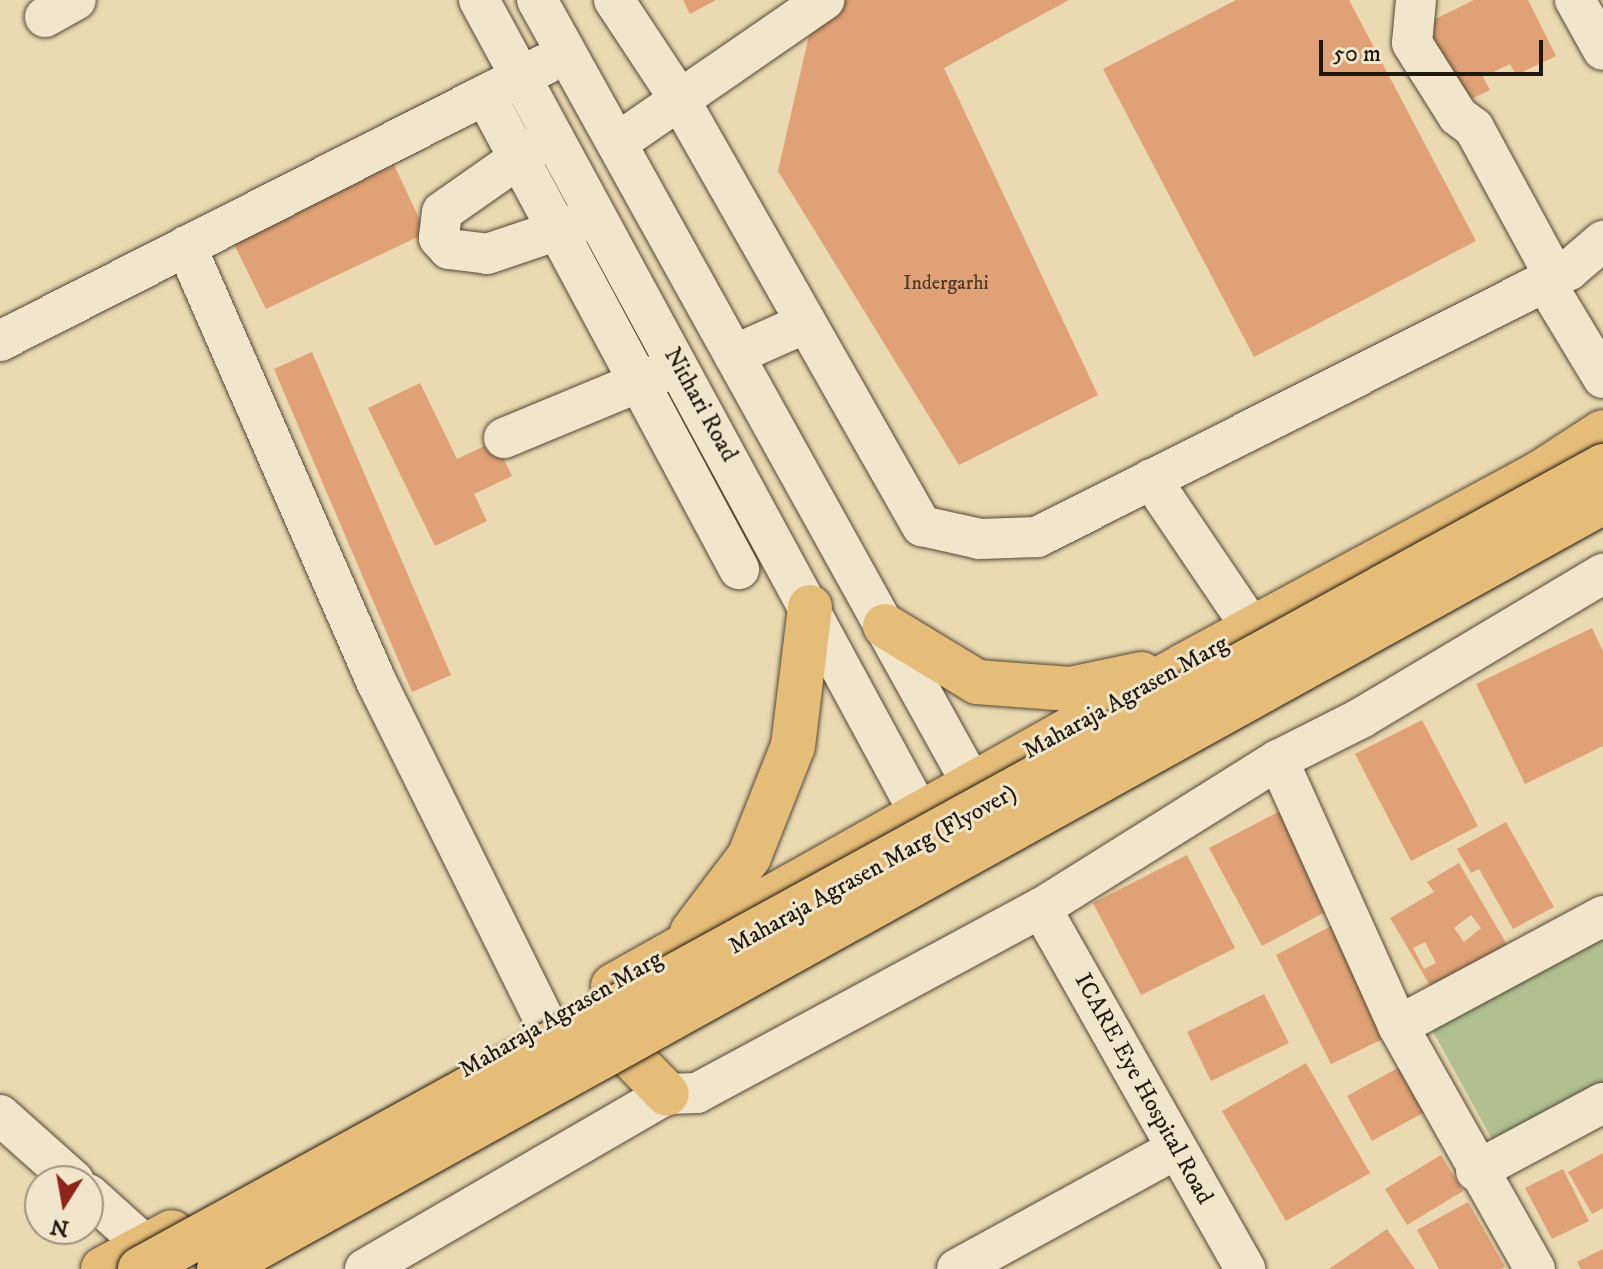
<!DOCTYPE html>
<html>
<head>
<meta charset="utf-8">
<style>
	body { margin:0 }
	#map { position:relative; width:1603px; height:1269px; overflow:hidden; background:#ead9b1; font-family:"IM FELL DW Pica",serif }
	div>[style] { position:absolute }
	.green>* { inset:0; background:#b0c091 }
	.building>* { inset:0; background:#dfa175 }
	.roads { filter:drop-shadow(0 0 2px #534836) drop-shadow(0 0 2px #534836) }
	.minor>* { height:40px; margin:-20px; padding:0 20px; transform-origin:20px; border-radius:20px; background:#f1e6cc }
	.major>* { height:44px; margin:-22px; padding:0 22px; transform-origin:22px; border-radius:22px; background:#e5bc78 }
	.bridges { filter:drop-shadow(0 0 2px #21180d) drop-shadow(0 0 2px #21180d) }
	.major-bridge>* { height:44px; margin:-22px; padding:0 22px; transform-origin:22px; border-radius:22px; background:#e5bc78 }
	span { translate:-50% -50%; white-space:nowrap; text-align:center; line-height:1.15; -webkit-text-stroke:6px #f1e6cc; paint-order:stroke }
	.number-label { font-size:20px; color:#503a27 }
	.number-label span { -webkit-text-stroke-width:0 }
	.street-label { font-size:24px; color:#21180d }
	.north { position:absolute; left:24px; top:1165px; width:80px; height:80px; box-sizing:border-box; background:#f1e6cc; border:2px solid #9e9480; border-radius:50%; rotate:191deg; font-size:22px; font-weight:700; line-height:32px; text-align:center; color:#21180d }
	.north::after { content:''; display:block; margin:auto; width:28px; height:36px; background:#8f2418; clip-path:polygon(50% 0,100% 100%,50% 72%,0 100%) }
	.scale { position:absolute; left:1319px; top:40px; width:224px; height:36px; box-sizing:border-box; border:4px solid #21180d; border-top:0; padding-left:10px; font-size:24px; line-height:28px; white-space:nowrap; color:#21180d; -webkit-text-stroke:6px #f1e6cc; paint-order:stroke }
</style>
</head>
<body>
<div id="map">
	<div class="green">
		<div style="clip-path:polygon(1603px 934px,1603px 1083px,1494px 1143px,1431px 1028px)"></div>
	</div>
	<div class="building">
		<div style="clip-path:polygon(683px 0,716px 0,690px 14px)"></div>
		<div style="clip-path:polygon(817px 0,1069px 0,944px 68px,1098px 395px,959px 465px,778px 171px)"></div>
		<div style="clip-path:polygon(1236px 0,1349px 0,1476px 241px,1254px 357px,1103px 69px)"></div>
		<div style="clip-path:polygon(1474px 0,1528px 0,1556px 56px,1516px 75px,1510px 64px,1483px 77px,1490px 90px,1456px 106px,1417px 28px)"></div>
		<div style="clip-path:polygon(394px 165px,426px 233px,266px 309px,233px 242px)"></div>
		<div style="clip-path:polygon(312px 352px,451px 675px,412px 692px,274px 369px)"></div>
		<div style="clip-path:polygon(420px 383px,457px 459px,495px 441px,512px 476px,474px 494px,487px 521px,435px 546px,368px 408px)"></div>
		<div style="clip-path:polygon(1592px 628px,1603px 651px,1603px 746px,1525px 784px,1476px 684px)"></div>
		<div style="clip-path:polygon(1422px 720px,1478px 826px,1411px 861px,1355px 754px)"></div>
		<div style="clip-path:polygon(1286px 808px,1338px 905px,1262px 946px,1209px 848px)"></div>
		<div style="clip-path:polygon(1506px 822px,1554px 907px,1513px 929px,1479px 869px,1471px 873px,1457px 849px)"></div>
		<div style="clip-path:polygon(1187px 855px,1235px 948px,1141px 995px,1093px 903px)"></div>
		<div style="clip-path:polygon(evenodd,1459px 863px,1509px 948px,1434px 992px,1390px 918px,1434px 892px,1427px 882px,1459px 863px,1471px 915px,1481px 928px,1464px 942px,1454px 928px,1471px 915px,1459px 863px,1425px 942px,1436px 963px,1424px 969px,1413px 948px,1425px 942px)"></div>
		<div style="clip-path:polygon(1331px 926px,1387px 1037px,1331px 1064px,1276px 955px)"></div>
		<div style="clip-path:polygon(1264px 994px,1289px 1043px,1211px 1081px,1187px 1032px)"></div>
		<div style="clip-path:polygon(1414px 1059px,1439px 1104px,1372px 1141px,1347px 1096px)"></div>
		<div style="clip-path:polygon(1306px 1063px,1370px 1173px,1286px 1221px,1222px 1111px)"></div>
		<div style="clip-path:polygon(1603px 1153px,1603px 1208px,1592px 1214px,1568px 1172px)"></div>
		<div style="clip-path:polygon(1441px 1155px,1463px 1191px,1407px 1225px,1385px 1189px)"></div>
		<div style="clip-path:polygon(1563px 1169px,1589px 1221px,1552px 1239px,1525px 1188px)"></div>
		<div style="clip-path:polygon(1468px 1202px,1505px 1267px,1501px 1269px,1439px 1269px,1417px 1230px)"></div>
		<div style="clip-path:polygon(1387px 1229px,1415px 1269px,1329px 1269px)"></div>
		<div style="clip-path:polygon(1603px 1249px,1603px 1269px,1581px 1269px,1577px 1262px)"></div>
	</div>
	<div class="roads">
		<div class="minor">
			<div style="left:479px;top:0;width:958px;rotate:61.56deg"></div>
			<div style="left:537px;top:0;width:930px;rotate:60.98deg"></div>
			<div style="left:614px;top:0;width:116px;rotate:56.6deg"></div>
			<div style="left:678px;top:97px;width:494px;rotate:60.4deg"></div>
			<div style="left:922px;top:526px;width:59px;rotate:12.6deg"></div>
			<div style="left:980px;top:539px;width:57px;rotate:-2deg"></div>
			<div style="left:1037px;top:537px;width:595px;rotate:-26.65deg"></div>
			<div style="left:1569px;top:270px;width:45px;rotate:-40.5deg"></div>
			<div style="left:1416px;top:0;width:43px;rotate:95.3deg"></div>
			<div style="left:1412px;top:43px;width:86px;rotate:57.8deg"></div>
			<div style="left:1458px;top:116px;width:20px;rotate:37deg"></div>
			<div style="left:1474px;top:128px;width:170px;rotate:61.5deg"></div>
			<div style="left:1575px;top:0;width:57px;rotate:60.8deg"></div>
			<div style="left:45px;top:17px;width:35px;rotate:-29deg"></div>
			<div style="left:485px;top:95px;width:538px;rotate:61.81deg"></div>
			<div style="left:617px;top:143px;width:252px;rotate:-34.6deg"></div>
			<div style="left:539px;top:144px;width:118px;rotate:145deg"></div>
			<div style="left:442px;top:212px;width:26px;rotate:97deg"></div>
			<div style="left:439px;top:238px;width:15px;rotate:48deg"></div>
			<div style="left:449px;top:249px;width:38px;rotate:7deg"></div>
			<div style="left:487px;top:254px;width:100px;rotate:-18.6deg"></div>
			<div style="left:186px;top:246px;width:477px;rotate:66.4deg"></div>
			<div style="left:377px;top:683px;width:382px;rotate:63.6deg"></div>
			<div style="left:1545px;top:282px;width:112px;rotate:58.9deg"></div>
			<div style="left:0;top:341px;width:612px;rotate:-26.9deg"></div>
			<div style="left:734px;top:355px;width:79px;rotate:-24deg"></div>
			<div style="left:504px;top:438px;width:172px;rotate:-22.5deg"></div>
			<div style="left:1151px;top:479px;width:180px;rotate:55.9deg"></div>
			<div style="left:1278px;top:760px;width:292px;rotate:65.7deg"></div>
			<div style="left:1398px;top:1026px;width:279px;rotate:60.6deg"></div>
			<div style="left:1041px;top:908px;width:415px;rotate:60.5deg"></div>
			<div style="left:1398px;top:1026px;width:233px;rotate:-28.2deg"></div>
			<div style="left:0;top:1115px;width:99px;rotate:41.7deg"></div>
			<div style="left:1476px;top:1171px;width:144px;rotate:-28.2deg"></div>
			<div style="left:88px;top:1194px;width:78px;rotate:41.9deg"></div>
			<div style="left:365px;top:1269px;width:349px;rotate:-30.1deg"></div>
			<div style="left:667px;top:1094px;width:30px;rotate:-2deg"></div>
			<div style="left:697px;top:1093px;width:391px;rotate:-28.3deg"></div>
			<div style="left:1041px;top:908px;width:279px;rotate:-32deg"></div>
			<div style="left:1278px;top:760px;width:93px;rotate:-26.8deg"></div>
			<div style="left:1361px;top:718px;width:282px;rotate:-30.8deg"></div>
			<div style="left:957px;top:1269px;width:250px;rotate:-28.7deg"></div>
		</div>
		<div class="major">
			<div style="left:885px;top:626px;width:108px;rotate:31.3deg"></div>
			<div style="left:977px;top:682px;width:93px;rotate:4.3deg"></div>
			<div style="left:1070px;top:689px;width:73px;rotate:-11.9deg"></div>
			<div style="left:692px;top:932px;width:94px;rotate:-52.8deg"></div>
			<div style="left:749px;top:857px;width:119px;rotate:-68.4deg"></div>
			<div style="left:793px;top:746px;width:140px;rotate:-83deg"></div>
			<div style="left:613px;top:986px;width:654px;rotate:-29.31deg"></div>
			<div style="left:1183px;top:666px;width:406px;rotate:-28.4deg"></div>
			<div style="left:1540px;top:473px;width:75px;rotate:-33.1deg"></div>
			<div style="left:629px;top:1055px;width:54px;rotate:45.7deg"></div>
			<div style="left:103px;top:1269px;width:78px;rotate:-28.2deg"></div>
		</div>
	</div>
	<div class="bridges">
		<div class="major-bridge">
			<div style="left:140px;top:1269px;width:1669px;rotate:-28.76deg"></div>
			<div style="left:219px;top:1269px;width:1582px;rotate:-28.99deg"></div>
		</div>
	</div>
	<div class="number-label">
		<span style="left:946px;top:283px">Indergarhi</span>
	</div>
	<div class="street-label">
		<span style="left:700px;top:405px;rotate:61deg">Nithari Road</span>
		<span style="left:1126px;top:698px;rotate:-29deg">Maharaja Agrasen Marg</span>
		<span style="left:873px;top:870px;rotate:-29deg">Maharaja Agrasen Marg (Flyover)</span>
		<span style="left:561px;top:1015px;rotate:-30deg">Maharaja Agrasen Marg</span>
		<span style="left:1143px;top:1089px;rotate:61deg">ICARE Eye Hospital Road</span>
	</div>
	<div class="north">N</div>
	<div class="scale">50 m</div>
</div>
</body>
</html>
